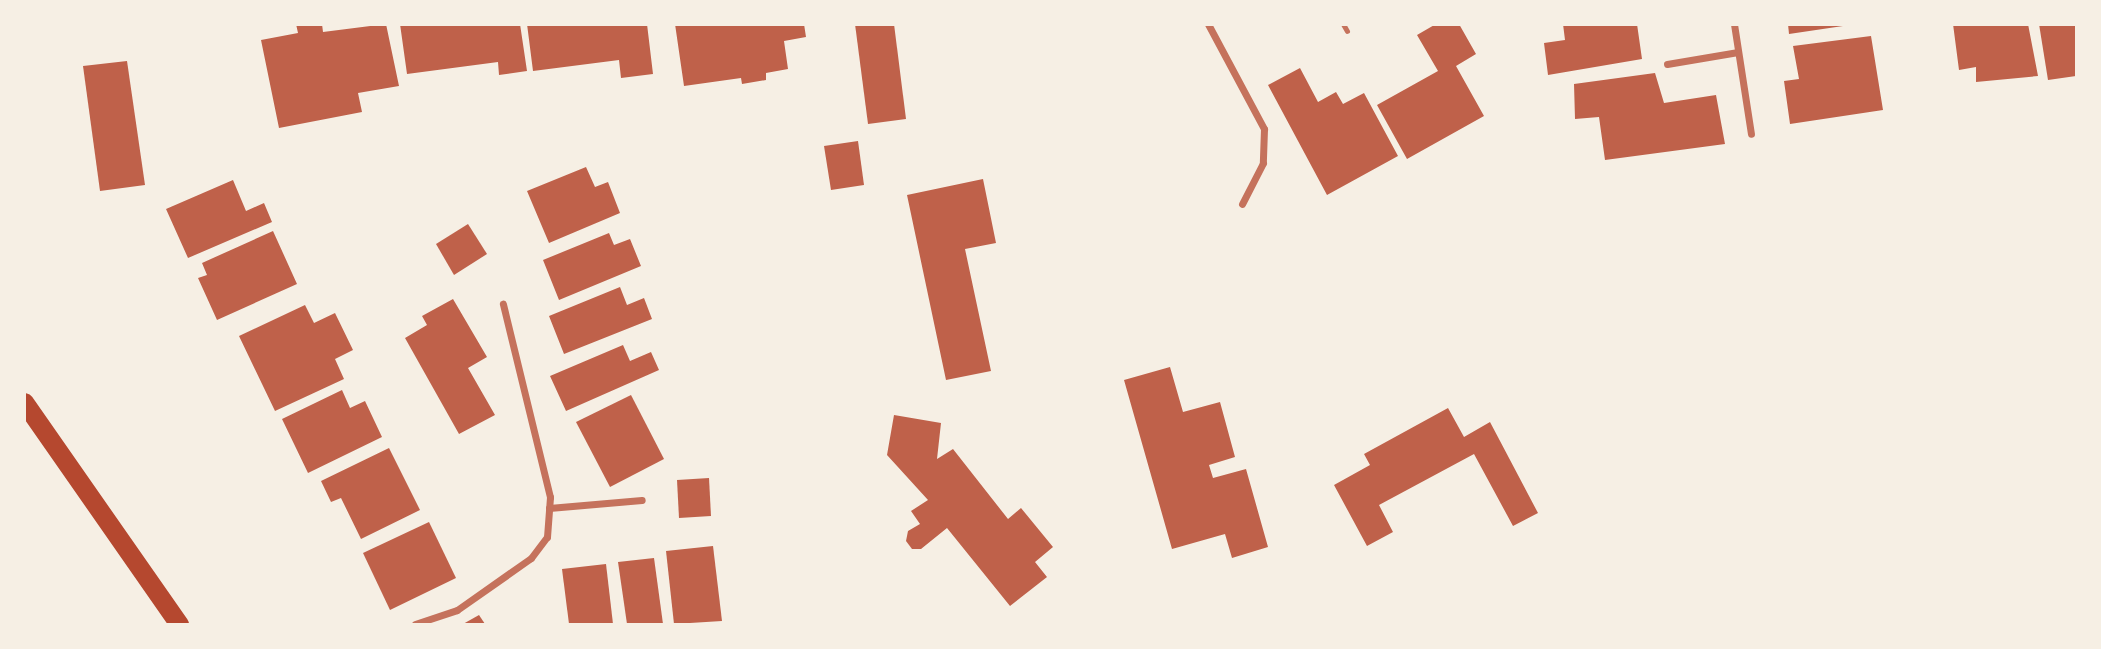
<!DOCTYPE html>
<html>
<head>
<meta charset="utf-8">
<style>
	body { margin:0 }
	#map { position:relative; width:2101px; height:649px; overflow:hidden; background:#f6efe4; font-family:Overpass,sans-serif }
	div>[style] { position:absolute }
	.building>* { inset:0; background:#bf614a }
	.service>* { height:5px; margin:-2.5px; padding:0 2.5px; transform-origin:2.5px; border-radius:2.5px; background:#c5725c }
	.minor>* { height:7px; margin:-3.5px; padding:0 3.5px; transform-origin:3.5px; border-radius:3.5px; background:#c5725c }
	.trunk>* { height:19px; margin:-9.5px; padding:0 9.5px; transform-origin:9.5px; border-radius:9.5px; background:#b5482f }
	span { translate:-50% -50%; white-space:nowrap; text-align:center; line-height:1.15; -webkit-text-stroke:7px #f6efe4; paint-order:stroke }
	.frame { position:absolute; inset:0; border:26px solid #f6efe4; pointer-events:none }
</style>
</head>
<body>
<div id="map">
	<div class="building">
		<div style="clip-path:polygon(296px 24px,322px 24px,323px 32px,386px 24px,399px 86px,358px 93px,362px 112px,279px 128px,261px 40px,298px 33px)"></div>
		<div style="clip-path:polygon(400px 24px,520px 24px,527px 71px,499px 75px,498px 62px,407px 74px)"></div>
		<div style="clip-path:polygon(527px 24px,647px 24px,653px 74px,621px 78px,619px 60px,533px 71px)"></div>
		<div style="clip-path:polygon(675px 24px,804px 24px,806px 37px,784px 41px,788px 69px,766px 73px,766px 80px,742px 84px,741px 78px,684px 86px)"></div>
		<div style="clip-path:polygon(855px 24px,894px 24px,906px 119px,868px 124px)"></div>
		<div style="clip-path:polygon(1436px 24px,1459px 24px,1476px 54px,1456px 66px,1484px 116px,1407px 159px,1377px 105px,1438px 71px,1417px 35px)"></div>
		<div style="clip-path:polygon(1563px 24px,1637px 24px,1642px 59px,1548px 75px,1544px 43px,1565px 40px)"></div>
		<div style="clip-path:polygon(1788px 24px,1843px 24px,1843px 26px,1789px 34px)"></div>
		<div style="clip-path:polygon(1953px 24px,2028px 24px,2038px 76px,1976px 82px,1976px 67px,1959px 70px)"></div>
		<div style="clip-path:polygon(2039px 24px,2076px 24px,2076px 76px,2048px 80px)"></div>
		<div style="clip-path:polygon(1871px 36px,1883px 110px,1790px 124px,1784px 81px,1799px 79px,1793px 46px)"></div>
		<div style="clip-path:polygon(127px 61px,145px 185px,100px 191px,83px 66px)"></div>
		<div style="clip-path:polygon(1300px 68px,1318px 102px,1336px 92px,1343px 104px,1364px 93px,1398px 156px,1327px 195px,1268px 85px)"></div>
		<div style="clip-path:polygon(1655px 73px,1664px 103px,1716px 95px,1725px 144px,1605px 160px,1599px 117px,1575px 119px,1574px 84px)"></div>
		<div style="clip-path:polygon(858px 141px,864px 185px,831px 190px,824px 146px)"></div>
		<div style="clip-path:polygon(586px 167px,595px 187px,608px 182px,620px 213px,549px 243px,527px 191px)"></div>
		<div style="clip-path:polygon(983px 179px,996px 243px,965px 249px,991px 371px,946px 380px,907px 195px)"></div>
		<div style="clip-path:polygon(233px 180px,246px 211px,264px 203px,272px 222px,188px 258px,166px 209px)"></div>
		<div style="clip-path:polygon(468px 224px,487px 254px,454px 275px,436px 244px)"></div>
		<div style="clip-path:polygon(273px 231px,297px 284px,217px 320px,198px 278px,207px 275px,202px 263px)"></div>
		<div style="clip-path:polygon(609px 233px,614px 245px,630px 239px,641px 266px,559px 300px,543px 260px)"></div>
		<div style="clip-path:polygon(620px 287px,627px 305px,644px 298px,652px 319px,564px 354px,549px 316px)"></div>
		<div style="clip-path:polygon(453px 299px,487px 357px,468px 368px,495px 415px,459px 434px,405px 338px,427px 325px,422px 316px)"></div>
		<div style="clip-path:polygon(305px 305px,314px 323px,335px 313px,353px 350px,335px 359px,344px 379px,275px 411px,239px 336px)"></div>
		<div style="clip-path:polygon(623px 345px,630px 361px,651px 352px,659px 370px,566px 411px,550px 376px)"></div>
		<div style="clip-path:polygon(1170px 367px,1183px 412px,1220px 402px,1235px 457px,1209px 465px,1213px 478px,1246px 469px,1268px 547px,1232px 558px,1225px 534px,1172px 549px,1124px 380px)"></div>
		<div style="clip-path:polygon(342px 390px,350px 408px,365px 401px,382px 437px,308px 473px,282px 419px)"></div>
		<div style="clip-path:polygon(631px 395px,664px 459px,610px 487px,576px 422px)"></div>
		<div style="clip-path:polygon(1448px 408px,1464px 437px,1490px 422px,1538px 513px,1513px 526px,1474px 454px,1379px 505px,1393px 532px,1367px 546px,1334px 485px,1370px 465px,1364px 454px)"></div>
		<div style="clip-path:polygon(894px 415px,941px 423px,937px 459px,953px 449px,1008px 519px,1021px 508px,1053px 547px,1035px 562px,1047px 577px,1010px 606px,947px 528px,921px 549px,912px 549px,906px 541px,908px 531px,920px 524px,911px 511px,928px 500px,887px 455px)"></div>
		<div style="clip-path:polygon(389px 448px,420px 510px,361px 539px,341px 498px,331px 502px,321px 481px)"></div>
		<div style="clip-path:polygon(709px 478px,711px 516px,679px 518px,677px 480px)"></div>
		<div style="clip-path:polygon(429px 522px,456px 578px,390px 610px,363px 553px)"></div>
		<div style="clip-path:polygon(713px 546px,722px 621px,674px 624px,666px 551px)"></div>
		<div style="clip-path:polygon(654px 558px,663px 624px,627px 624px,618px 562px)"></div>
		<div style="clip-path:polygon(606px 564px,613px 624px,569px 624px,562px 569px)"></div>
		<div style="clip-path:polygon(479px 615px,485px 624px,463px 624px)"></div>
	</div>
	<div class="service">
		<div style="left:1343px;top:24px;width:8px;rotate:60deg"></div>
	</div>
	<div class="minor">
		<div style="left:1208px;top:24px;width:119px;rotate:61.9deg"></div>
		<div style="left:1264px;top:129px;width:34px;rotate:92deg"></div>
		<div style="left:1263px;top:163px;width:46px;rotate:117.1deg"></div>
		<div style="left:1734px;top:24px;width:111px;rotate:81.2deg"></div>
		<div style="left:1667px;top:64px;width:72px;rotate:-9.6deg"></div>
		<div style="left:549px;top:508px;width:93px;rotate:-4.9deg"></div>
		<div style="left:415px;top:624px;width:44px;rotate:-18.4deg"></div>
		<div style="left:457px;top:610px;width:90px;rotate:-35.1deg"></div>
		<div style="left:531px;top:558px;width:26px;rotate:-53deg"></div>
		<div style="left:547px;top:537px;width:40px;rotate:-85.7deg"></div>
		<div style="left:550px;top:497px;width:199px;rotate:-103.7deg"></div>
	</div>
	<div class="trunk">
		<div style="left:24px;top:402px;width:271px;rotate:55.1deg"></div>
	</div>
	<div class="frame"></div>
</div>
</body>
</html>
